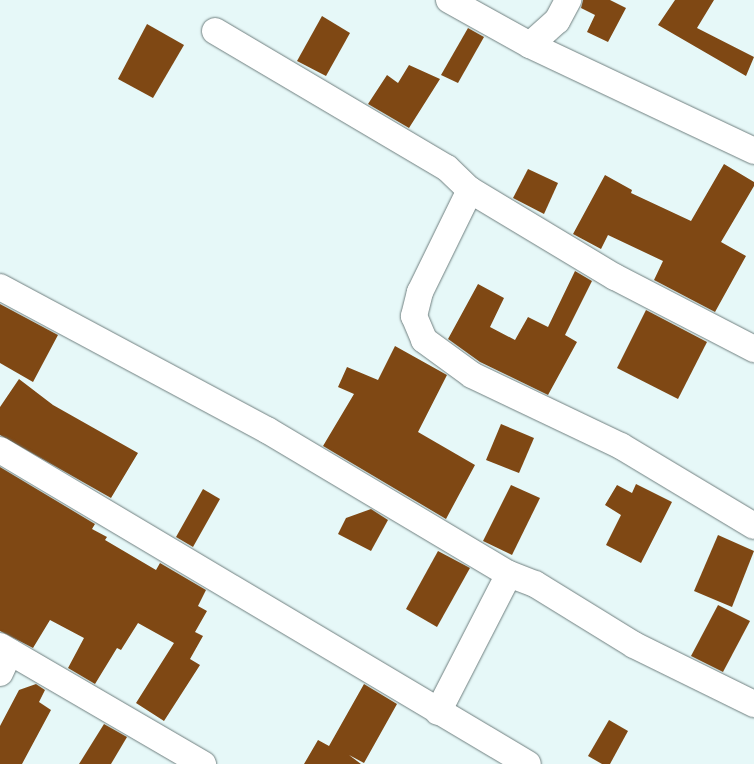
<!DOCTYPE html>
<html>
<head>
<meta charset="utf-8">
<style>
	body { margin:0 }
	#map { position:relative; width:754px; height:764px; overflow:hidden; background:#e6f8f8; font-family:Roboto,sans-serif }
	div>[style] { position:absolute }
	.building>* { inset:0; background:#7f4814 }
	.roads { filter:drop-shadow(0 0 1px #6f7f7f) drop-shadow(0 0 1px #6f7f7f) }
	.minor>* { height:26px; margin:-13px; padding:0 13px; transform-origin:13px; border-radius:13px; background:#fff }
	span { translate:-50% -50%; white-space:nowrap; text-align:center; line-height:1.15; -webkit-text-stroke:5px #fff; paint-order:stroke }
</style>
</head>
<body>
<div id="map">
	<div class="building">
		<div style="clip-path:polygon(583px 0,610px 0,626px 8px,608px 42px,587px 32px,595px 15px,581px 8px)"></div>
		<div style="clip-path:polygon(675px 0,714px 0,697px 28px,754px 57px,746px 76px,658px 25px)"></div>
		<div style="clip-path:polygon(322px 16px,350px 33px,326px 76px,297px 61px)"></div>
		<div style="clip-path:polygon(147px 24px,184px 45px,153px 98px,118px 79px)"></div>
		<div style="clip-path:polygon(468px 28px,484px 37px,458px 83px,441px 75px)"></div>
		<div style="clip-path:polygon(409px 65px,440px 79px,409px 128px,368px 104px,387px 75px,398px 83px)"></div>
		<div style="clip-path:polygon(724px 164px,754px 182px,754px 186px,721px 242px,746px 256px,715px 312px,654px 280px,663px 261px,608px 235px,601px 249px,573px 234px,605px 175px,632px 190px,631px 193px,691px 221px)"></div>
		<div style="clip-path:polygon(528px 169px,558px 183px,544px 214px,513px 198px)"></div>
		<div style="clip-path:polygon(575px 271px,592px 281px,565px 335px,577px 342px,548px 395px,480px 362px,448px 339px,478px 284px,504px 298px,490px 327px,515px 340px,528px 317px,548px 327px)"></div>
		<div style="clip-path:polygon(0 304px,58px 335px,33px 382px,0 363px)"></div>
		<div style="clip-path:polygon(646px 310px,707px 342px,678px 399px,617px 368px)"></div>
		<div style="clip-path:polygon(395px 346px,447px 375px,418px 432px,475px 465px,446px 519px,323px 446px,354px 394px,338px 387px,347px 367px,378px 380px)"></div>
		<div style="clip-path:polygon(19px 379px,53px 405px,138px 453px,111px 498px,0 435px,0 407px)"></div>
		<div style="clip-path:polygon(501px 424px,534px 438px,519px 473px,486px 460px)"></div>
		<div style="clip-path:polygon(0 467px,95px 524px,92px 529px,107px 537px,105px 540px,156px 570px,160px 563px,206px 590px,198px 606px,207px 611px,195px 632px,203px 636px,190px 659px,200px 665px,164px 721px,136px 703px,174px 643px,138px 623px,121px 650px,117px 648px,95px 684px,68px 668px,84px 638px,50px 620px,33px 648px,0 631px)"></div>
		<div style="clip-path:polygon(636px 484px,672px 502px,641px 563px,606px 545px,621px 515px,605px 505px,617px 485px,632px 493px)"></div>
		<div style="clip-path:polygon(511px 485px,540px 498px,512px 555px,483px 541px)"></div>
		<div style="clip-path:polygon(203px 489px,220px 499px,193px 547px,176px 537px)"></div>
		<div style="clip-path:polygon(371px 509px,388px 520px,371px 551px,338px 534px,346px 518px)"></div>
		<div style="clip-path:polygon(718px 535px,754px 551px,732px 607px,694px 591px)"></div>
		<div style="clip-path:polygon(438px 551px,470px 568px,437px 627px,406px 609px)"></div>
		<div style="clip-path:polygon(718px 605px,750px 621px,723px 672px,691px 656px)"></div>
		<div style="clip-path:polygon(36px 684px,45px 690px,39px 702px,51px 710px,22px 764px,0 764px,0 726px,19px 690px)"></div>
		<div style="clip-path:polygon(364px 684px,397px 704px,364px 763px,349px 755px,361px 764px,304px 764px,318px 740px,329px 746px)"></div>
		<div style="clip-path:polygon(609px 720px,628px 731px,610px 764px,602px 764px,588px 756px)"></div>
		<div style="clip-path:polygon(104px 724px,127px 737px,111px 764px,79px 764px)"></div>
	</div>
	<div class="roads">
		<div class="minor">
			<div style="left:449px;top:0;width:93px;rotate:29.1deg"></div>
			<div style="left:530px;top:45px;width:36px;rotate:-42deg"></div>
			<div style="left:557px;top:21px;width:24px;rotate:-62deg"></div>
			<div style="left:215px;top:31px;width:269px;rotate:30.6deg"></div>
			<div style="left:447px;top:168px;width:32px;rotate:44deg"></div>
			<div style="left:470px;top:190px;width:169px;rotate:31deg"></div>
			<div style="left:615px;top:277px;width:157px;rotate:27.4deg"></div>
			<div style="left:530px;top:45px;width:248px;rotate:25.3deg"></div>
			<div style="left:470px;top:190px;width:114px;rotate:116.1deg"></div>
			<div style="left:420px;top:292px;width:25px;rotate:104deg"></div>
			<div style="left:414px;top:316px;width:26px;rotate:67deg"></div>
			<div style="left:424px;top:340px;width:59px;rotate:36.1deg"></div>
			<div style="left:472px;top:375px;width:165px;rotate:25.5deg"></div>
			<div style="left:621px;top:446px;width:155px;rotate:31deg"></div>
			<div style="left:0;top:287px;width:303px;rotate:28.2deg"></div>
			<div style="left:267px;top:430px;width:282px;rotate:30.8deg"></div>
			<div style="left:0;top:450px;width:614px;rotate:30.74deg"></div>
			<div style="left:0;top:646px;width:235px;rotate:30.2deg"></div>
			<div style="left:0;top:673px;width:23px;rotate:-65deg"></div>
			<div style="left:438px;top:712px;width:155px;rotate:-62.8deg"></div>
			<div style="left:509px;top:574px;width:28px;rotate:21deg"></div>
			<div style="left:535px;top:584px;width:116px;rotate:31.6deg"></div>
			<div style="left:634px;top:645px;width:134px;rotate:26.2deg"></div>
		</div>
	</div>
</div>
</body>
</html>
